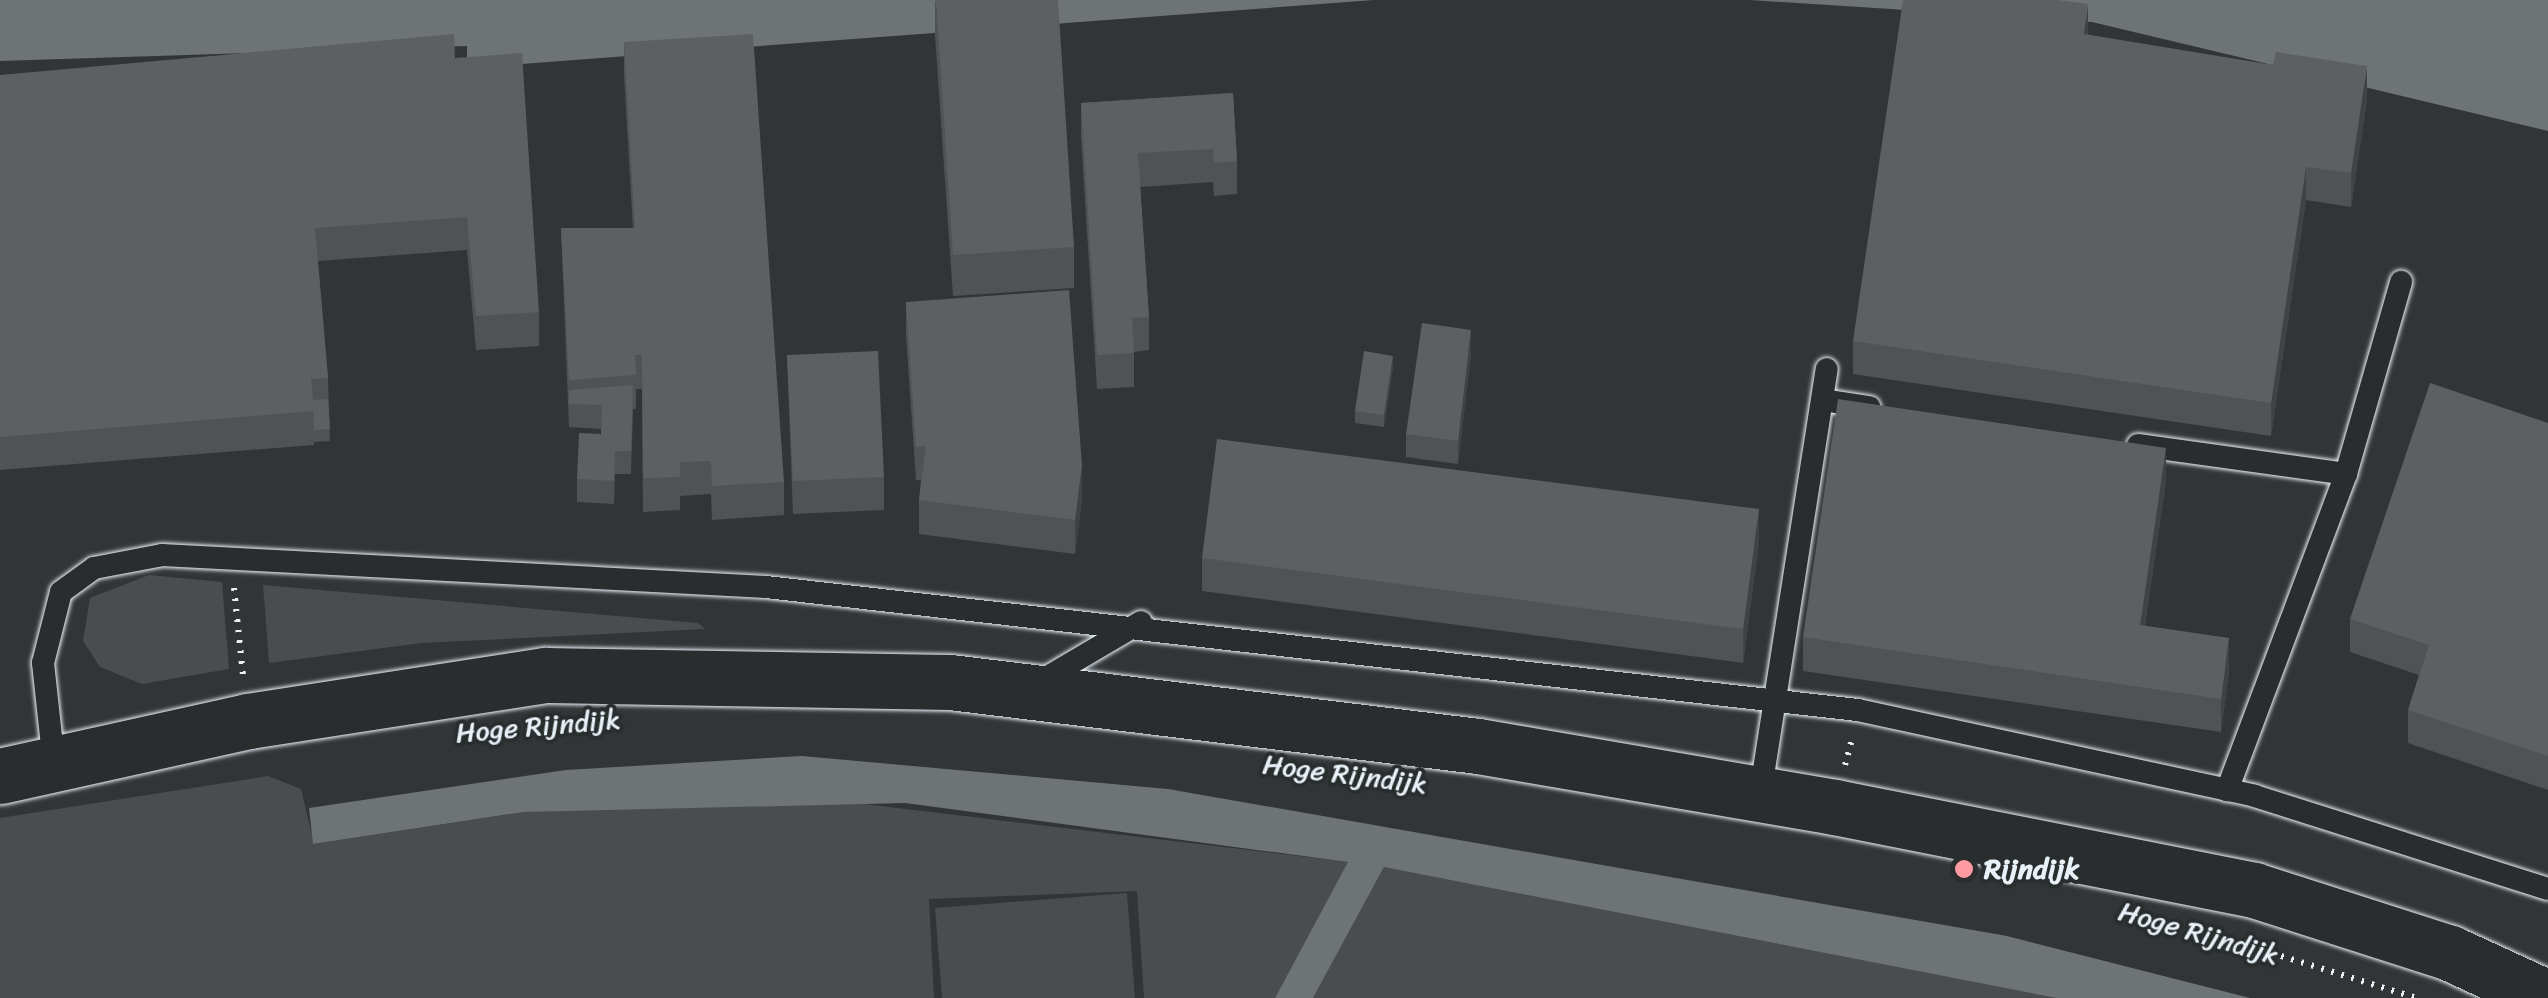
<!DOCTYPE html>
<html>
<head>
<meta charset="utf-8">
<style>
	body { margin:0 }
	#map { position:relative; width:2548px; height:998px; overflow:hidden; background:#323536; font-family:Sriracha,sans-serif }
	div>[style] { position:absolute }
	.green>* { inset:0; background:#494d4f }
	.water>* { inset:0; background:#6e7376 }
	.path>* { height:6px; margin-top:-3px; transform-origin:0; background:repeating-linear-gradient(90deg,#e8f1f8 0 2.5px,transparent 0 10.5px) }
	.roads { filter:drop-shadow(0 0 2px #e8f1f8) drop-shadow(0 0 2px #e8f1f8) }
	.service>* { height:22px; margin:-11px; padding:0 11px; transform-origin:11px; border-radius:11px; background:#2a2d2e }
	.tertiary>* { height:55px; margin:-27.5px; padding:0 27.5px; transform-origin:27.5px; border-radius:27.5px; background:#2a2d2e }
	.wall>* { inset:0; background:#4f5355 }
	.shaded-wall>* { inset:0; background:#404345 }
	.building>* { inset:0; background:#5c6063 }
	.dots>* { width:28px; height:28px; translate:-50% -50%; box-sizing:border-box; border:5px solid #2a2d2e; border-radius:50% }
	span { translate:-50% -50%; white-space:nowrap; text-align:center; line-height:1.15; -webkit-text-stroke:8px #2a2d2e; paint-order:stroke }
	.street-label { font-size:28px; color:#e8f1f8 }
	.poi-label { font-size:28px; color:#e8f1f8; font-weight:700 }
	.left { translate:0 -50%; text-align:left }
</style>
</head>
<body>
<div id="map">
	<div class="green">
		<div style="clip-path:polygon(149px 575px,222px 582px,229px 669px,142px 684px,100px 667px,83px 641px,90px 598px)"></div>
		<div style="clip-path:polygon(263px 585px,698px 623px,705px 629px,422px 643px,269px 663px)"></div>
		<div style="clip-path:polygon(268px 776px,301px 789px,314px 844px,524px 812px,831px 800px,1349px 862px,1275px 998px,1144px 998px,1137px 891px,929px 899px,934px 998px,0 998px,0 818px)"></div>
		<div style="clip-path:polygon(1384px 867px,1892px 961px,2057px 998px,1313px 998px)"></div>
		<div style="clip-path:polygon(1127px 893px,1135px 998px,942px 998px,935px 908px)"></div>
	</div>
	<div class="water">
		<div style="clip-path:polygon(0 0,1374px 0,480px 67px,467px 64px,467px 46px,0 61px)"></div>
		<div style="clip-path:polygon(1750px 0,2548px 0,2548px 131px,2092px 22px)"></div>
		<div style="clip-path:polygon(802px 756px,1168px 789px,2007px 936px,2250px 998px,2057px 998px,1384px 867px,1313px 998px,1275px 998px,1348px 862px,905px 803px,524px 812px,313px 844px,309px 808px,566px 770px)"></div>
	</div>
	<div class="path">
		<div style="left:234px;top:588px;width:87px;rotate:84.1deg"></div>
		<div style="left:1845px;top:765px;width:28px;rotate:-75deg"></div>
		<div style="left:2201px;top:931px;width:225px;rotate:17.3deg"></div>
	</div>
	<div class="roads">
		<div class="service">
			<div style="left:1823px;top:400px;width:47px;rotate:8.7deg"></div>
			<div style="left:2138px;top:445px;width:210px;rotate:7.9deg"></div>
			<div style="left:2346px;top:474px;width:338px;rotate:110.6deg"></div>
			<div style="left:2346px;top:474px;width:200px;rotate:-74deg"></div>
			<div style="left:1041px;top:681px;width:116px;rotate:-30.5deg"></div>
			<div style="left:54px;top:764px;width:102px;rotate:-96.2deg"></div>
			<div style="left:43px;top:663px;width:73px;rotate:-75.8deg"></div>
			<div style="left:61px;top:592px;width:41px;rotate:-36deg"></div>
			<div style="left:94px;top:568px;width:69px;rotate:-10.8deg"></div>
			<div style="left:162px;top:555px;width:605px;rotate:3.03deg"></div>
			<div style="left:766px;top:587px;width:1099px;rotate:6.43deg"></div>
			<div style="left:1858px;top:710px;width:406px;rotate:12.2deg"></div>
			<div style="left:2255px;top:796px;width:307px;rotate:17.6deg"></div>
			<div style="left:1760px;top:795px;width:431px;rotate:-81.1deg"></div>
		</div>
		<div class="tertiary">
			<div style="left:0;top:776px;width:254px;rotate:-12.5deg"></div>
			<div style="left:248px;top:721px;width:301px;rotate:-8.8deg"></div>
			<div style="left:545px;top:675px;width:405px;rotate:1deg"></div>
			<div style="left:950px;top:682px;width:532px;rotate:6.91deg"></div>
			<div style="left:1478px;top:746px;width:362px;rotate:9.7deg"></div>
			<div style="left:1835px;top:807px;width:427px;rotate:11.2deg"></div>
			<div style="left:2254px;top:890px;width:206px;rotate:17.8deg"></div>
			<div style="left:2450px;top:953px;width:108px;rotate:24.7deg"></div>
		</div>
	</div>
	<div class="wall">
		<div style="clip-path:polygon(935px 0,1074px 247px,1074px 288px,953px 296px,935px 35px)"></div>
		<div style="clip-path:polygon(2088px 35px,2367px 100px,2351px 207px,2306px 200px,2271px 436px,1853px 374px,1853px 341px)"></div>
		<div style="clip-path:polygon(624px 42px,784px 482px,784px 515px,712px 520px,711px 494px,680px 496px,680px 510px,643px 512px,642px 389px,636px 389px,636px 409px,633px 409px,631px 474px,615px 474px,614px 504px,577px 502px,577px 479px,601px 434px,601px 429px,569px 427px,561px 228px,633px 228px,624px 75px)"></div>
		<div style="clip-path:polygon(455px 58px,539px 312px,539px 346px,476px 350px,467px 250px,318px 261px,328px 378px,330px 441px,314px 442px,314px 445px,0 470px,0 75px)"></div>
		<div style="clip-path:polygon(1233px 93px,1237px 161px,1237px 194px,1214px 196px,1213px 182px,1140px 187px,1149px 317px,1149px 350px,1134px 352px,1134px 387px,1097px 389px,1081px 137px,1081px 103px)"></div>
		<div style="clip-path:polygon(906px 302px,1082px 500px,1075px 554px,919px 534px,919px 500px,921px 480px,916px 480px,906px 335px)"></div>
		<div style="clip-path:polygon(1471px 354px,1458px 464px,1406px 457px,1406px 434px)"></div>
		<div style="clip-path:polygon(787px 355px,884px 477px,884px 510px,793px 514px)"></div>
		<div style="clip-path:polygon(1393px 368px,1384px 427px,1355px 423px,1355px 411px)"></div>
		<div style="clip-path:polygon(2548px 423px,2548px 790px,2408px 743px,2408px 710px,2419px 675px,2350px 652px,2350px 619px)"></div>
		<div style="clip-path:polygon(2166px 482px,2145px 625px,2229px 671px,2221px 732px,1803px 671px,1803px 637px)"></div>
		<div style="clip-path:polygon(1759px 542px,1743px 663px,1202px 591px,1202px 558px)"></div>
	</div>
	<div class="shaded-wall">
		<div style="clip-path:polygon(2088px 4px,2088px 37px,2084px 34px)"></div>
		<div style="clip-path:polygon(2367px 66px,2367px 100px,2351px 207px,2351px 173px)"></div>
		<div style="clip-path:polygon(2306px 167px,2306px 200px,2271px 436px,2271px 403px)"></div>
		<div style="clip-path:polygon(1471px 330px,1471px 354px,1458px 464px,1458px 441px)"></div>
		<div style="clip-path:polygon(1393px 356px,1393px 368px,1384px 427px,1384px 415px)"></div>
		<div style="clip-path:polygon(2166px 448px,2166px 482px,2140px 658px,2140px 625px)"></div>
		<div style="clip-path:polygon(1082px 466px,1082px 500px,1075px 554px,1075px 520px)"></div>
		<div style="clip-path:polygon(1759px 509px,1759px 542px,1743px 663px,1743px 629px)"></div>
		<div style="clip-path:polygon(2229px 638px,2229px 671px,2221px 732px,2221px 699px)"></div>
	</div>
	<div class="building">
		<div style="clip-path:polygon(936px 0,1058px 0,1074px 247px,953px 255px)"></div>
		<div style="clip-path:polygon(1903px 0,2057px 0,2088px 4px,2084px 34px,2273px 65px,2276px 52px,2367px 66px,2351px 173px,2306px 167px,2271px 403px,1853px 341px)"></div>
		<div style="clip-path:polygon(454px 34px,455px 58px,522px 53px,539px 312px,476px 316px,467px 217px,315px 228px,328px 378px,311px 379px,314px 411px,0 437px,0 75px)"></div>
		<div style="clip-path:polygon(753px 34px,784px 482px,712px 486px,711px 461px,680px 462px,680px 477px,643px 478px,642px 355px,635px 355px,636px 375px,569px 380px,561px 228px,635px 228px,624px 42px)"></div>
		<div style="clip-path:polygon(1233px 93px,1237px 161px,1214px 163px,1213px 149px,1138px 153px,1149px 317px,1132px 318px,1134px 353px,1097px 355px,1081px 103px)"></div>
		<div style="clip-path:polygon(1069px 290px,1082px 466px,1075px 520px,919px 500px,926px 446px,916px 447px,906px 302px)"></div>
		<div style="clip-path:polygon(1422px 323px,1471px 330px,1458px 441px,1406px 434px)"></div>
		<div style="clip-path:polygon(878px 351px,884px 477px,793px 481px,787px 355px)"></div>
		<div style="clip-path:polygon(1364px 351px,1393px 356px,1384px 415px,1355px 411px)"></div>
		<div style="clip-path:polygon(2430px 383px,2548px 423px,2548px 756px,2408px 710px,2429px 645px,2350px 619px)"></div>
		<div style="clip-path:polygon(633px 385px,631px 451px,615px 451px,614px 481px,577px 479px,579px 433px,601px 434px,602px 405px,569px 404px,569px 390px)"></div>
		<div style="clip-path:polygon(328px 399px,330px 429px,314px 430px,313px 400px)"></div>
		<div style="clip-path:polygon(1838px 399px,2166px 448px,2140px 625px,2229px 638px,2221px 699px,1803px 637px)"></div>
		<div style="clip-path:polygon(1217px 439px,1759px 509px,1743px 629px,1202px 558px)"></div>
	</div>
	<div class="dots">
		<div style="left:1964px;top:869px;background:#ff9aa2"></div>
	</div>
	<div class="street-label">
		<span style="left:538px;top:726px;rotate:-5deg">Hoge Rijndijk</span>
		<span style="left:1345px;top:774px;rotate:7deg">Hoge Rijndijk</span>
		<span style="left:2199px;top:933px;rotate:16deg">Hoge Rijndijk</span>
	</div>
	<div class="poi-label">
		<span class="left" style="left:1984px;top:869px">Rijndijk</span>
	</div>
</div>
</body>
</html>
